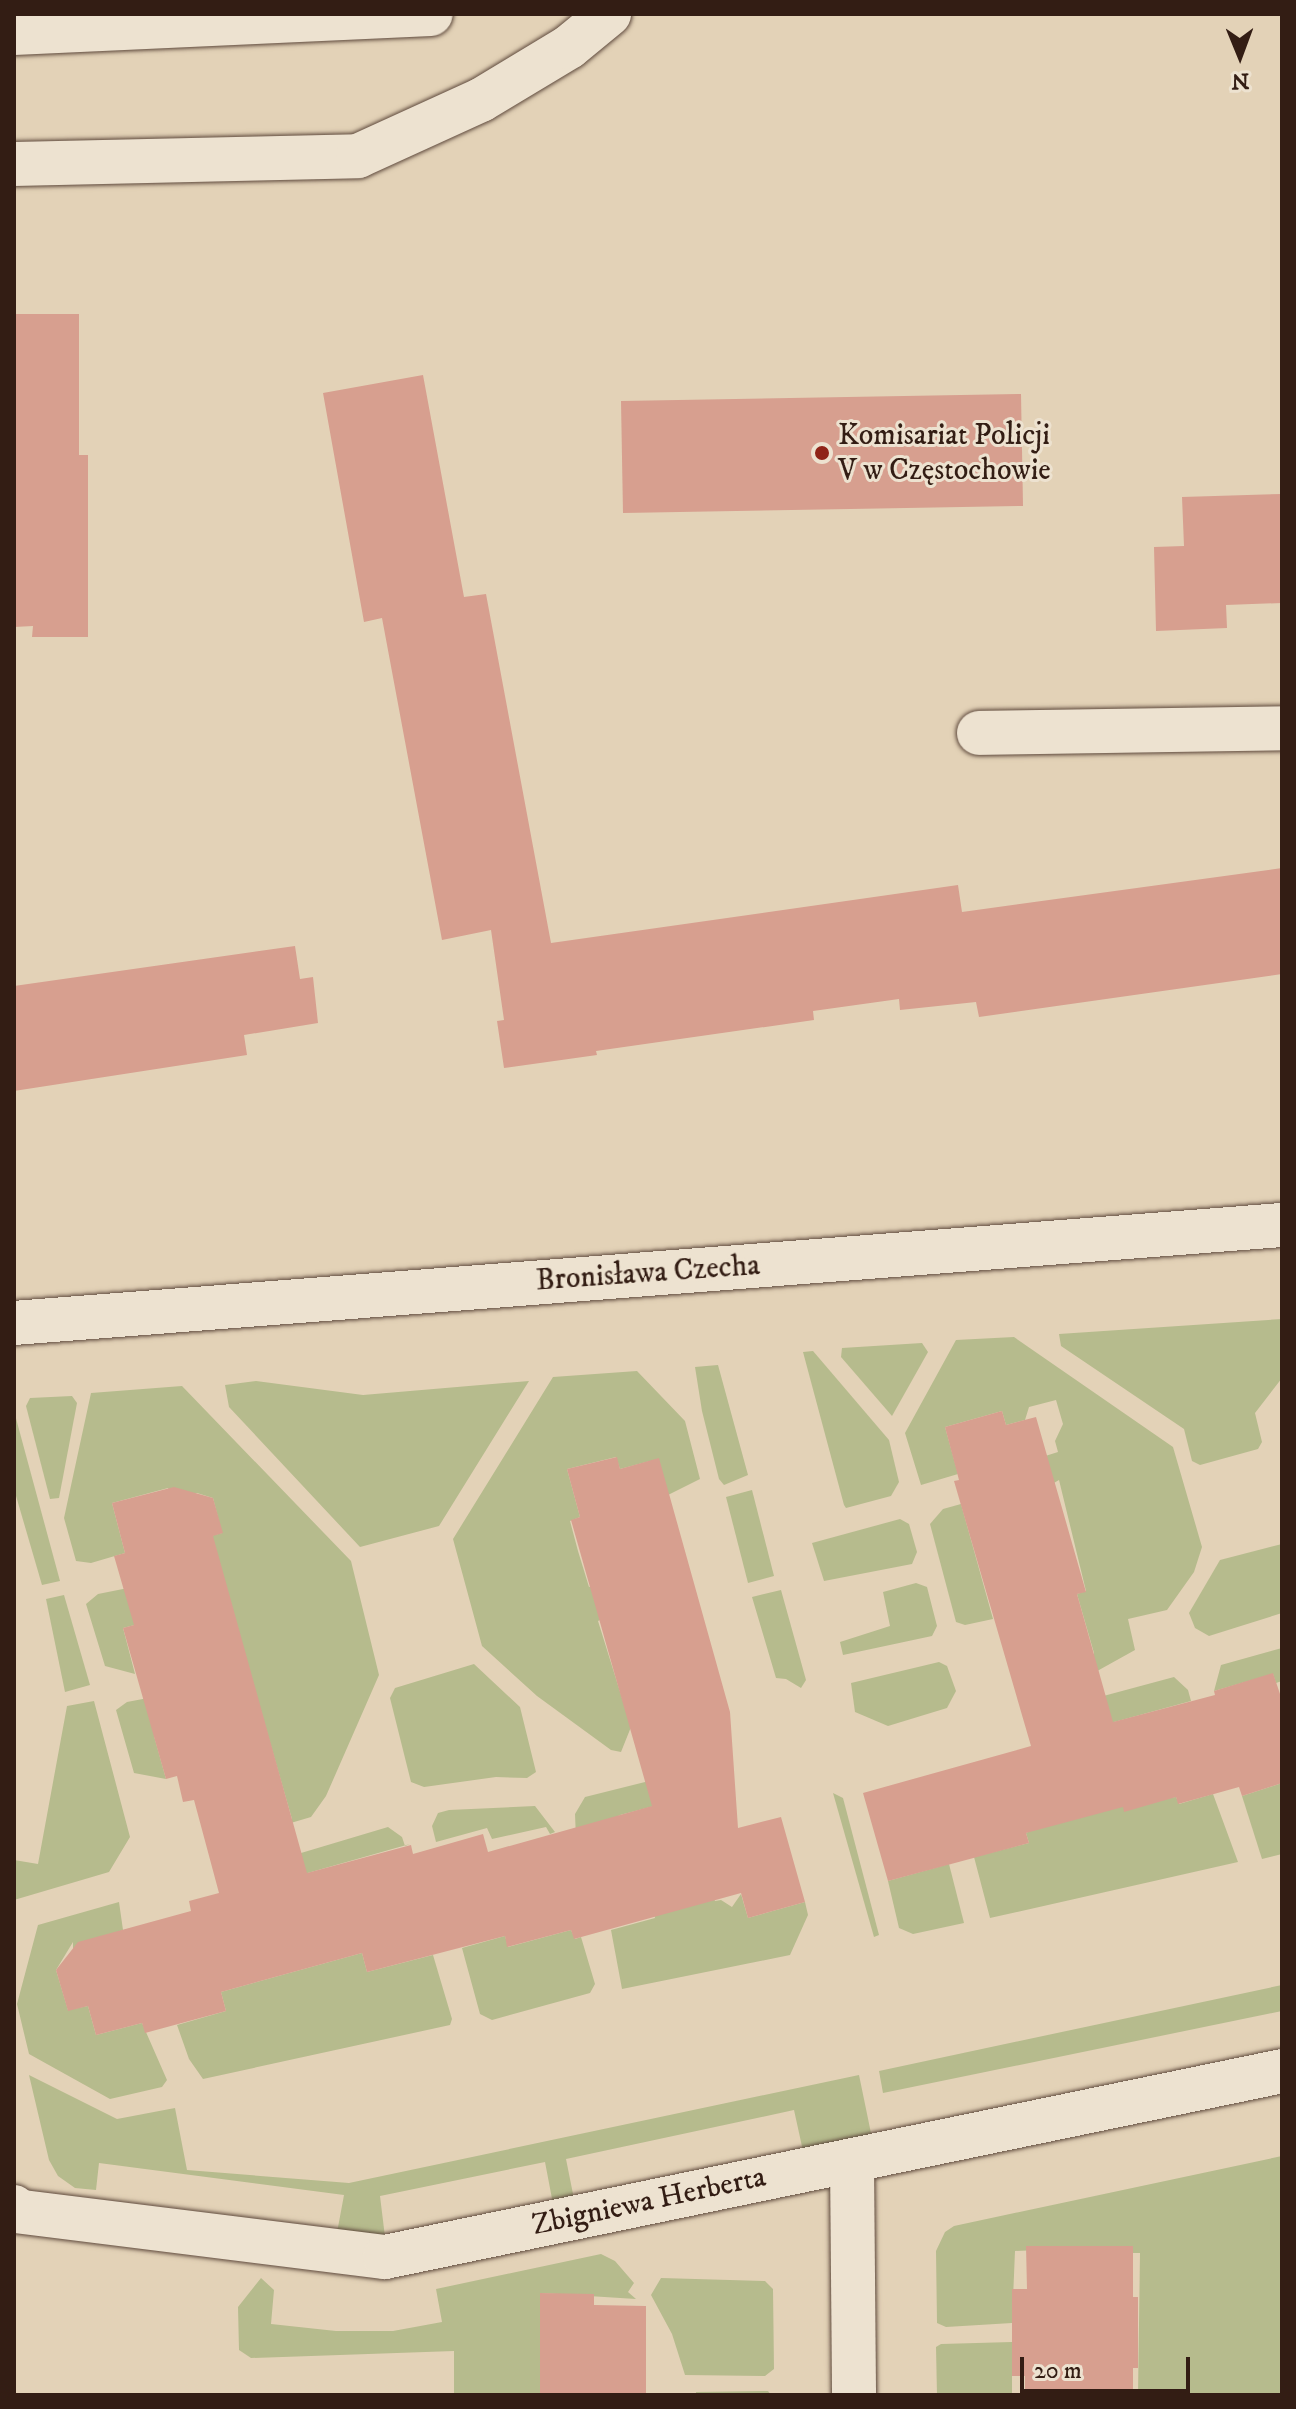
<!DOCTYPE html>
<html>
<head>
<meta charset="utf-8">
<style>
	body { margin:0 }
	#map { position:relative; width:1296px; height:2409px; overflow:hidden; background:#e3d2b7; font-family:"IM FELL DW Pica",serif }
	div>[style] { position:absolute }
	.green>* { inset:0; background:#b6bb8d }
	.building>* { inset:0; background:#d79f8f }
	.roads { filter:drop-shadow(0 0 2px #5f4a3d) drop-shadow(0 0 2px #5f4a3d) }
	.street>* { height:44px; margin:-22px; padding:0 22px; transform-origin:22px; border-radius:22px; background:#ede2d0 }
	.dots>* { width:22px; height:22px; translate:-50% -50%; box-sizing:border-box; border:4px solid #ede2d0; border-radius:50% }
	span { translate:-50% -50%; white-space:nowrap; text-align:center; line-height:1.15; -webkit-text-stroke:6px #ede2d0; paint-order:stroke }
	.poi-label { font-size:30px; color:#331d14 }
	.left { translate:0 -50%; text-align:left }
	.street-label { font-size:30px; color:#331d14 }
	.frame { position:absolute; inset:0; border:16px solid #331d14; pointer-events:none }
	.north { position:absolute; left:1200px; top:16px; width:80px; height:80px; -webkit-text-stroke:6px #ede2d0; paint-order:stroke; rotate:179deg; font-size:22px; font-weight:700; line-height:32px; text-align:center; color:#331d14 }
	.north::after { content:''; display:block; margin:auto; width:28px; height:36px; background:#331d14; clip-path:polygon(50% 0,100% 100%,50% 72%,0 100%) }
	.scale { position:absolute; left:1020px; top:2357px; width:170px; height:36px; box-sizing:border-box; border:4px solid #331d14; border-top:0; padding-left:10px; font-size:24px; line-height:28px; white-space:nowrap; color:#331d14; -webkit-text-stroke:6px #ede2d0; paint-order:stroke }
</style>
</head>
<body>
<div id="map">
	<div class="green">
		<div style="clip-path:polygon(1282px 1319px,1282px 1378px,1255px 1413px,1262px 1442px,1258px 1449px,1200px 1465px,1192px 1461px,1184px 1429px,1061px 1346px,1059px 1334px)"></div>
		<div style="clip-path:polygon(1014px 1337px,1173px 1447px,1202px 1547px,1194px 1572px,1167px 1610px,1128px 1619px,1135px 1650px,1090px 1675px,1094px 1653px,1077px 1594px,1086px 1591px,1059px 1480px,1047px 1487px,1039px 1458px,1058px 1452px,1055px 1441px,1063px 1424px,1056px 1400px,1029px 1407px,1025px 1420px,1006px 1425px,1002px 1411px,945px 1427px,958px 1474px,921px 1485px,905px 1433px,956px 1340px)"></div>
		<div style="clip-path:polygon(922px 1343px,928px 1352px,892px 1416px,841px 1357px,842px 1348px)"></div>
		<div style="clip-path:polygon(813px 1351px,889px 1440px,899px 1482px,891px 1496px,846px 1508px,844px 1505px,803px 1352px)"></div>
		<div style="clip-path:polygon(718px 1365px,748px 1475px,724px 1485px,719px 1479px,702px 1411px,695px 1367px)"></div>
		<div style="clip-path:polygon(637px 1371px,685px 1421px,700px 1479px,666px 1496px,650px 1461px,620px 1469px,616px 1457px,567px 1469px,580px 1517px,570px 1521px,578px 1551px,589px 1587px,597px 1585px,606px 1617px,598px 1621px,631px 1727px,621px 1752px,611px 1750px,537px 1696px,482px 1646px,453px 1539px,553px 1377px)"></div>
		<div style="clip-path:polygon(256px 1381px,363px 1395px,529px 1381px,439px 1526px,360px 1547px,229px 1407px,225px 1385px)"></div>
		<div style="clip-path:polygon(182px 1386px,351px 1561px,379px 1675px,326px 1796px,311px 1817px,284px 1825px,292px 1819px,244px 1652px,180px 1544px,222px 1533px,213px 1498px,197px 1493px,172px 1500px,168px 1488px,112px 1503px,125px 1553px,91px 1563px,76px 1561px,64px 1518px,91px 1393px)"></div>
		<div style="clip-path:polygon(72px 1396px,77px 1403px,59px 1498px,50px 1499px,26px 1406px,30px 1398px)"></div>
		<div style="clip-path:polygon(14px 1411px,60px 1581px,42px 1585px,14px 1489px)"></div>
		<div style="clip-path:polygon(752px 1490px,774px 1576px,748px 1583px,726px 1497px)"></div>
		<div style="clip-path:polygon(961px 1504px,993px 1619px,965px 1625px,956px 1622px,930px 1524px,943px 1509px)"></div>
		<div style="clip-path:polygon(900px 1519px,909px 1524px,917px 1552px,912px 1564px,824px 1581px,812px 1543px)"></div>
		<div style="clip-path:polygon(1282px 1544px,1282px 1613px,1209px 1636px,1195px 1628px,1189px 1613px,1220px 1560px)"></div>
		<div style="clip-path:polygon(916px 1583px,927px 1587px,937px 1626px,932px 1636px,843px 1655px,840px 1642px,890px 1626px,883px 1592px)"></div>
		<div style="clip-path:polygon(133px 1587px,142px 1623px,123px 1628px,135px 1674px,105px 1666px,86px 1604px,98px 1594px)"></div>
		<div style="clip-path:polygon(781px 1590px,806px 1680px,801px 1688px,786px 1679px,776px 1678px,752px 1597px)"></div>
		<div style="clip-path:polygon(64px 1595px,90px 1685px,65px 1692px,46px 1599px)"></div>
		<div style="clip-path:polygon(1282px 1648px,1282px 1681px,1276px 1683px,1273px 1674px,1214px 1691px,1221px 1665px)"></div>
		<div style="clip-path:polygon(939px 1662px,947px 1666px,956px 1691px,947px 1708px,888px 1726px,855px 1712px,851px 1683px)"></div>
		<div style="clip-path:polygon(474px 1664px,520px 1707px,536px 1772px,527px 1778px,496px 1777px,424px 1787px,411px 1782px,390px 1698px,395px 1688px)"></div>
		<div style="clip-path:polygon(1174px 1677px,1188px 1690px,1191px 1701px,1103px 1725px,1096px 1698px)"></div>
		<div style="clip-path:polygon(164px 1695px,154px 1736px,166px 1779px,134px 1773px,116px 1710px,127px 1702px)"></div>
		<div style="clip-path:polygon(94px 1701px,130px 1837px,109px 1872px,14px 1900px,14px 1860px,38px 1864px,67px 1706px)"></div>
		<div style="clip-path:polygon(653px 1780px,654px 1806px,620px 1815px,576px 1839px,575px 1814px,585px 1797px)"></div>
		<div style="clip-path:polygon(1282px 1783px,1282px 1854px,1262px 1859px,1242px 1796px)"></div>
		<div style="clip-path:polygon(833px 1793px,843px 1798px,879px 1935px,874px 1937px)"></div>
		<div style="clip-path:polygon(1213px 1794px,1238px 1862px,990px 1918px,974px 1857px,1029px 1843px,1026px 1833px,1074px 1810px,1176px 1797px,1179px 1804px)"></div>
		<div style="clip-path:polygon(535px 1806px,555px 1832px,550px 1834px,546px 1827px,492px 1839px,487px 1828px,436px 1842px,432px 1826px,438px 1813px,449px 1810px)"></div>
		<div style="clip-path:polygon(388px 1827px,402px 1837px,405px 1846px,410px 1844px,297px 1876px,291px 1856px)"></div>
		<div style="clip-path:polygon(949px 1864px,964px 1923px,913px 1934px,899px 1928px,888px 1881px)"></div>
		<div style="clip-path:polygon(712px 1892px,715px 1901px,721px 1900px,732px 1907px,741px 1894px,748px 1918px,805px 1902px,808px 1915px,790px 1955px,622px 1989px,611px 1930px,655px 1918px,653px 1908px)"></div>
		<div style="clip-path:polygon(119px 1902px,123px 1930px,73px 1954px,73px 1942px,56px 1970px,68px 2010px,88px 2006px,96px 2035px,142px 2023px,167px 2080px,162px 2087px,110px 2099px,29px 2054px,17px 2004px,38px 1925px)"></div>
		<div style="clip-path:polygon(571px 1930px,575px 1939px,581px 1937px,595px 1984px,590px 1993px,492px 2020px,480px 2014px,462px 1948px,505px 1936px,508px 1947px)"></div>
		<div style="clip-path:polygon(362px 1953px,367px 1972px,433px 1955px,452px 2019px,450px 2025px,203px 2079px,189px 2059px,177px 2025px,226px 2011px,221px 1992px)"></div>
		<div style="clip-path:polygon(1282px 1985px,1282px 2011px,883px 2093px,879px 2071px)"></div>
		<div style="clip-path:polygon(29px 2075px,117px 2119px,175px 2108px,187px 2170px,349px 2183px,859px 2075px,872px 2138px,803px 2151px,794px 2110px,566px 2159px,574px 2199px,553px 2204px,545px 2162px,380px 2196px,385px 2237px,336px 2238px,344px 2195px,99px 2163px,96px 2190px,75px 2188px,58px 2176px,49px 2160px)"></div>
		<div style="clip-path:polygon(1282px 2156px,1282px 2395px,1138px 2395px,1140px 2253px,1133px 2253px,1133px 2246px,1015px 2251px,1012px 2323px,946px 2327px,937px 2323px,936px 2251px,945px 2232px,954px 2226px)"></div>
		<div style="clip-path:polygon(601px 2254px,615px 2261px,634px 2283px,628px 2292px,636px 2299px,541px 2293px,540px 2395px,454px 2395px,454px 2351px,251px 2358px,239px 2350px,238px 2307px,261px 2278px,274px 2290px,271px 2324px,336px 2331px,393px 2331px,442px 2322px,436px 2289px)"></div>
		<div style="clip-path:polygon(661px 2278px,765px 2281px,773px 2289px,774px 2369px,765px 2376px,685px 2375px,672px 2334px,651px 2295px)"></div>
		<div style="clip-path:polygon(1012px 2342px,1012px 2395px,937px 2395px,936px 2347px,941px 2344px)"></div>
		<div style="clip-path:polygon(768px 2391px,771px 2395px,696px 2395px,696px 2392px)"></div>
	</div>
	<div class="building">
		<div style="clip-path:polygon(14px 314px,79px 314px,79px 455px,88px 455px,88px 637px,32px 637px,33px 626px,14px 627px)"></div>
		<div style="clip-path:polygon(423px 375px,464px 597px,486px 594px,551px 943px,958px 885px,962px 912px,1282px 868px,1282px 974px,979px 1017px,976px 1002px,900px 1010px,899px 999px,813px 1011px,814px 1020px,596px 1051px,597px 1055px,504px 1068px,497px 1021px,504px 1020px,491px 930px,442px 940px,382px 618px,364px 622px,323px 393px)"></div>
		<div style="clip-path:polygon(1021px 394px,1023px 506px,623px 513px,621px 401px)"></div>
		<div style="clip-path:polygon(1282px 494px,1282px 603px,1226px 605px,1227px 628px,1156px 631px,1154px 547px,1184px 546px,1182px 497px)"></div>
		<div style="clip-path:polygon(295px 946px,300px 979px,313px 977px,318px 1023px,244px 1035px,247px 1055px,14px 1091px,14px 986px)"></div>
		<div style="clip-path:polygon(1002px 1411px,1006px 1425px,1036px 1417px,1086px 1592px,1077px 1594px,1113px 1722px,1215px 1695px,1214px 1691px,1273px 1673px,1282px 1700px,1282px 1783px,1242px 1796px,1239px 1787px,1178px 1804px,1176px 1797px,1124px 1812px,1123px 1807px,1026px 1833px,1029px 1843px,888px 1881px,863px 1793px,1031px 1746px,954px 1481px,959px 1480px,945px 1427px)"></div>
		<div style="clip-path:polygon(617px 1457px,620px 1469px,659px 1458px,730px 1712px,738px 1828px,781px 1817px,805px 1902px,748px 1918px,741px 1893px,574px 1939px,571px 1930px,507px 1947px,505px 1936px,367px 1972px,362px 1953px,221px 1992px,226px 2011px,145px 2033px,142px 2023px,96px 2035px,88px 2006px,68px 2011px,56px 1970px,78px 1942px,191px 1911px,189px 1901px,219px 1893px,194px 1800px,183px 1802px,177px 1776px,166px 1779px,123px 1628px,134px 1625px,114px 1556px,125px 1553px,112px 1503px,174px 1487px,213px 1498px,223px 1533px,213px 1536px,307px 1873px,411px 1845px,413px 1854px,483px 1834px,488px 1852px,652px 1806px,571px 1520px,580px 1517px,567px 1469px)"></div>
		<div style="clip-path:polygon(1026px 2246px,1133px 2246px,1133px 2297px,1138px 2297px,1138px 2368px,1133px 2368px,1133px 2395px,1025px 2395px,1025px 2376px,1012px 2376px,1012px 2289px,1027px 2289px)"></div>
		<div style="clip-path:polygon(540px 2293px,594px 2294px,594px 2305px,646px 2306px,646px 2395px,540px 2395px)"></div>
	</div>
	<div class="roads">
		<div class="street">
			<div style="left:14px;top:33px;width:417px;rotate:-2.6deg"></div>
			<div style="left:14px;top:164px;width:344px;rotate:-1.3deg"></div>
			<div style="left:358px;top:156px;width:135px;rotate:-24.5deg"></div>
			<div style="left:481px;top:100px;width:103px;rotate:-31.1deg"></div>
			<div style="left:569px;top:47px;width:52px;rotate:-39.5deg"></div>
			<div style="left:979px;top:733px;width:303px;rotate:-0.9deg"></div>
			<div style="left:14px;top:1323px;width:1272px;rotate:-4.42deg"></div>
			<div style="left:852px;top:2161px;width:234px;rotate:89.5deg"></div>
			<div style="left:14px;top:2207px;width:4px;rotate:76deg"></div>
			<div style="left:15px;top:2211px;width:373px;rotate:7.1deg"></div>
			<div style="left:385px;top:2257px;width:916px;rotate:-11.71deg"></div>
		</div>
	</div>
	<div class="dots">
		<div style="left:822px;top:453px;background:#8f2418"></div>
	</div>
	<div class="poi-label">
		<span class="left" style="left:838px;top:453px">Komisariat Policji<br>V w Częstochowie</span>
	</div>
	<div class="street-label">
		<span style="left:648px;top:1274px;rotate:-4deg">Bronisława Czecha</span>
		<span style="left:649px;top:2202px;rotate:-12deg">Zbigniewa Herberta</span>
	</div>
	<div class="frame"></div>
	<div class="north">N</div>
	<div class="scale">20 m</div>
</div>
</body>
</html>
